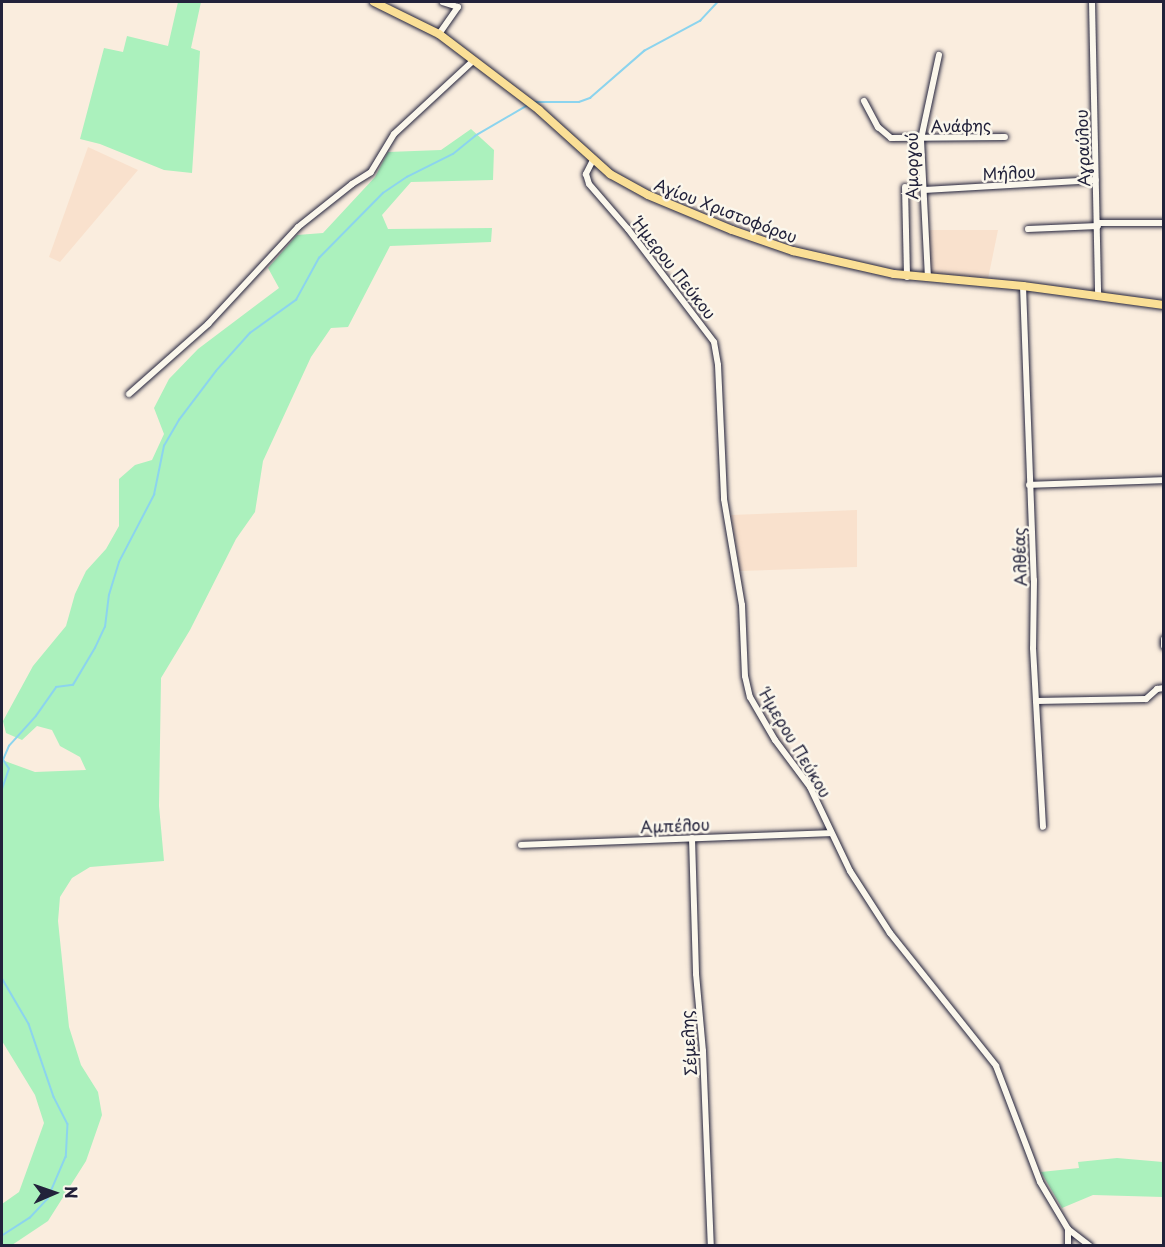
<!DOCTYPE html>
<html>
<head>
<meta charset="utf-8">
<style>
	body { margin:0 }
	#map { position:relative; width:1165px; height:1247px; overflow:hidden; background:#faedde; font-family:"Playpen Sans",sans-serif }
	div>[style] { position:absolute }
	.built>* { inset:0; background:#f9e1cd }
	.green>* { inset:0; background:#abf1bd }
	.stream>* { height:1.5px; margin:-0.75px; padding:0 0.75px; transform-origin:0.75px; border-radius:0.75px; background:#8cd4ee }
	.roads { filter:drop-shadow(0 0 2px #22223b) drop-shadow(0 0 2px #22223b) }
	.minor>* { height:6px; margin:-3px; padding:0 3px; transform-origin:3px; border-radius:3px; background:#fbf7ec }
	.major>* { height:8px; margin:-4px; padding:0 4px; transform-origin:4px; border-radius:4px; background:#fadf96 }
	span { translate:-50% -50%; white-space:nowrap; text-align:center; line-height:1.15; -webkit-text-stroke:5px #fbf7ec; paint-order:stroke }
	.street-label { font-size:16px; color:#22223b }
	.frame { position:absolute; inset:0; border:3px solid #22223b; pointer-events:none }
	.north { position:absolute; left:24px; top:1163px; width:60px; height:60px; -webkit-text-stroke:4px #fbf7ec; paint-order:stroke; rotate:88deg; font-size:16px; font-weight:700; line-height:24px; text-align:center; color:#22223b }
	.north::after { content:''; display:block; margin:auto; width:21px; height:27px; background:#22223b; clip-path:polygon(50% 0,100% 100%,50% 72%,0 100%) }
</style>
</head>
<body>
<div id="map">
	<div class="built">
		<div style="clip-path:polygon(88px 147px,138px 170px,60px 262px,49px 257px)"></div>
		<div style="clip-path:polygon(929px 230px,998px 230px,988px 279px,930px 273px)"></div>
		<div style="clip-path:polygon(857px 510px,857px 567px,740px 571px,731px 515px)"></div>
	</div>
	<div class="green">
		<div style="clip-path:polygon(178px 2px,201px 2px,191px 48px,200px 51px,192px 173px,164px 170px,100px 144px,80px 139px,104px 48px,123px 52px,127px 36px,168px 46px)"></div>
		<div style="clip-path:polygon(471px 129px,494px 150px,493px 180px,411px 182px,382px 215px,388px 229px,492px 228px,491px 242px,390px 246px,348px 327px,331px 328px,311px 357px,263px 461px,255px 512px,236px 539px,190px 630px,161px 678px,159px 806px,164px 861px,90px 867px,72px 878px,60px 897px,58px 921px,69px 1027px,81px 1065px,98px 1092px,102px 1115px,86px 1161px,48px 1221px,12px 1245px,2px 1245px,2px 1204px,19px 1192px,44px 1123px,35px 1095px,2px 1041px,2px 760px,35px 772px,86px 770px,80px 757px,60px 746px,52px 730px,37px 726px,22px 740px,6px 733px,3px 721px,33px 666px,66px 626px,75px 594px,86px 571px,106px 549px,119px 526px,119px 479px,135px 465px,152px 460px,164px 434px,154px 408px,169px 379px,198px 349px,279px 288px,268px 268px,297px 235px,323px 233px,375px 177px,388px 152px,441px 150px)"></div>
		<div style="clip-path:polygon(1117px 1158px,1163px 1162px,1163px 1197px,1093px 1195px,1062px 1208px,1041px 1172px,1079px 1168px,1078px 1162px)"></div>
	</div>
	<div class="stream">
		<div style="left:535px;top:102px;width:44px"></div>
		<div style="left:579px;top:102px;width:12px;rotate:-20deg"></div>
		<div style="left:590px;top:98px;width:72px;rotate:-41deg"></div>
		<div style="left:644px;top:51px;width:64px;rotate:-28.2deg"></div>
		<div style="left:700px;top:21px;width:26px;rotate:-47deg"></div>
		<div style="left:2px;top:789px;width:21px;rotate:-71deg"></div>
		<div style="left:9px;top:769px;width:11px;rotate:-124deg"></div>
		<div style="left:3px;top:760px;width:15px;rotate:-67deg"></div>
		<div style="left:9px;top:746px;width:40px;rotate:-48deg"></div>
		<div style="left:36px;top:716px;width:35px;rotate:-55deg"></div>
		<div style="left:56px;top:687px;width:17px;rotate:-7deg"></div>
		<div style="left:73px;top:685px;width:43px;rotate:-59.3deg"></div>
		<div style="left:95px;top:648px;width:23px;rotate:-65deg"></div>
		<div style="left:105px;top:627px;width:32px;rotate:-83deg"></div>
		<div style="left:109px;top:595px;width:34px;rotate:-73deg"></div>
		<div style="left:119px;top:562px;width:76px;rotate:-62.4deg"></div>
		<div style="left:154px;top:495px;width:50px;rotate:-78.5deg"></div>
		<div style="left:164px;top:446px;width:30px;rotate:-60deg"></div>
		<div style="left:179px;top:420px;width:61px;rotate:-52.9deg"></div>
		<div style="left:216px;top:371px;width:51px;rotate:-48.2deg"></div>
		<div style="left:250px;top:333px;width:57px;rotate:-35.7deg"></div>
		<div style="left:296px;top:300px;width:48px;rotate:-61.3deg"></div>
		<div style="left:319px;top:258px;width:91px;rotate:-45.4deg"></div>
		<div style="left:383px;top:193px;width:29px;rotate:-34deg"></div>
		<div style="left:407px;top:177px;width:51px;rotate:-26.6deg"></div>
		<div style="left:453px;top:154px;width:28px;rotate:-39deg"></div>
		<div style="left:475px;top:136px;width:61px;rotate:-30.3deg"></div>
		<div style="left:2px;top:978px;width:53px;rotate:59.6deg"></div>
		<div style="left:29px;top:1024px;width:77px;rotate:71.1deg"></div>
		<div style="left:54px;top:1097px;width:30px;rotate:63deg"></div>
		<div style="left:68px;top:1124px;width:33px;rotate:93deg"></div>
		<div style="left:66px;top:1157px;width:46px;rotate:113.2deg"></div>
		<div style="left:48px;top:1199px;width:26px;rotate:133deg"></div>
		<div style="left:30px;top:1218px;width:33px;rotate:147deg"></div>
	</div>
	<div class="roads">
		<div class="minor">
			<div style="left:1092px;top:2px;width:292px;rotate:88.8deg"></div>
			<div style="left:439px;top:34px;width:33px;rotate:-55deg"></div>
			<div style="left:458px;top:7px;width:16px;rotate:-162deg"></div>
			<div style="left:864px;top:101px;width:30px;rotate:62deg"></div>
			<div style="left:878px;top:127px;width:17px;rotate:40deg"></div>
			<div style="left:891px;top:138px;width:114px;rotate:-0.5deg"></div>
			<div style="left:593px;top:160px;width:16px;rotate:117deg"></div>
			<div style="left:586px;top:174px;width:10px;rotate:73deg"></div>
			<div style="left:589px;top:184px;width:60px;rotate:49.1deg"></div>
			<div style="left:628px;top:229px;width:142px;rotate:52.7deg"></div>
			<div style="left:714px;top:342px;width:23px;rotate:80deg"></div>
			<div style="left:718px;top:365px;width:134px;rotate:87.4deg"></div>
			<div style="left:724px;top:499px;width:108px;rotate:80.4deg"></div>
			<div style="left:742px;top:605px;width:71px;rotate:87.6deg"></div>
			<div style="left:745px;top:676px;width:22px;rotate:77deg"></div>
			<div style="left:750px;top:697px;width:50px;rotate:59.8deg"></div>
			<div style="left:775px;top:740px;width:59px;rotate:53.3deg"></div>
			<div style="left:810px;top:787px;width:93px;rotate:64.5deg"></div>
			<div style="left:850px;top:871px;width:74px;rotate:57.2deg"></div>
			<div style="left:890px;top:933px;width:170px;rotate:51.4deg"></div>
			<div style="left:996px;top:1066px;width:124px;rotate:69.2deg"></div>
			<div style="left:1040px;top:1182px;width:55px;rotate:59.2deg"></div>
			<div style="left:1068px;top:1229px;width:17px;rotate:90deg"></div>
			<div style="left:905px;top:187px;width:90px;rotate:88.7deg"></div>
			<div style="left:924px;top:190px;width:172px;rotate:-3.3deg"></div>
			<div style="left:1098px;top:223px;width:66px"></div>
			<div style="left:1028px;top:229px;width:70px;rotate:-2.5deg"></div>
			<div style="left:928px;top:278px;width:139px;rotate:-92.9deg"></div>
			<div style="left:921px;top:139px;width:86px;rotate:-77.9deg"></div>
			<div style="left:1023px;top:286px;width:294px;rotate:87.9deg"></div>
			<div style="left:1034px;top:580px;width:68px;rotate:90.8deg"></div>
			<div style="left:1033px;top:648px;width:179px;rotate:86.8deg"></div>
			<div style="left:129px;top:394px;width:106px;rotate:-41.5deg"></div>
			<div style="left:208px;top:324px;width:132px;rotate:-47.1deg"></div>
			<div style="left:298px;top:227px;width:69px;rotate:-38.5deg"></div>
			<div style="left:352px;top:184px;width:22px;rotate:-32deg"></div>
			<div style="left:371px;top:172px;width:44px;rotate:-58.8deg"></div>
			<div style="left:394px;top:134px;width:109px;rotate:-42.8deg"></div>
			<div style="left:1029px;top:485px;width:135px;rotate:-2.1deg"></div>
			<div style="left:1164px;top:639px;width:7px;rotate:90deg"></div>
			<div style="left:1036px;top:701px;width:110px;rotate:-1deg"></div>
			<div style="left:1146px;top:699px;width:15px;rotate:-42deg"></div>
			<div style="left:1157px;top:689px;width:7px;rotate:-8deg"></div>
			<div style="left:692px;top:838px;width:136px;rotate:88.3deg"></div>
			<div style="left:696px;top:974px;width:77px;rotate:84.8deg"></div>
			<div style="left:703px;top:1051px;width:195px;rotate:87.7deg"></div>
			<div style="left:521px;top:845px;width:310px;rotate:-2.2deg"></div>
			<div style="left:1068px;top:1229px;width:28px;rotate:38deg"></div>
		</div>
		<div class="major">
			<div style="left:374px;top:2px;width:72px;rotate:26.2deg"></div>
			<div style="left:439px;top:34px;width:126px;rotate:37.2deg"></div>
			<div style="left:539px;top:110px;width:96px;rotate:42deg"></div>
			<div style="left:610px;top:174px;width:43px;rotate:28.9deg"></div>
			<div style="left:648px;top:195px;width:91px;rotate:22.6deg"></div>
			<div style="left:732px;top:230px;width:65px;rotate:19deg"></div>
			<div style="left:793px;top:251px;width:104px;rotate:12.8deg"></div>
			<div style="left:894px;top:274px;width:130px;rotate:5.3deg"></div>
			<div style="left:1023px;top:286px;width:142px;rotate:7.7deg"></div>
		</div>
	</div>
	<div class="street-label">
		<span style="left:961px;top:125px;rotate:-1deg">Ανάφης</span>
		<span style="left:1082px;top:148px;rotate:-92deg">Αγραύλου</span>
		<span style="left:911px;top:166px;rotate:-90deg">Αμοργού</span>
		<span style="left:1009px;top:172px;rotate:-3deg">Μήλου</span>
		<span style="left:726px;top:210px;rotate:21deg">Αγίου Χριστοφόρου</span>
		<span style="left:675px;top:268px;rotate:52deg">Ήμερου Πεύκου</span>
		<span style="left:1019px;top:557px;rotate:-92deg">Αλθέας</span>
		<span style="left:796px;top:743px;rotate:59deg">Ήμερου Πεύκου</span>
		<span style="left:675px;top:825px;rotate:-2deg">Αμπέλου</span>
		<span style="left:688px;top:1043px;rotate:-94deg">Σέμελης</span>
	</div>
	<div class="frame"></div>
	<div class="north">N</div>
</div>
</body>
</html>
